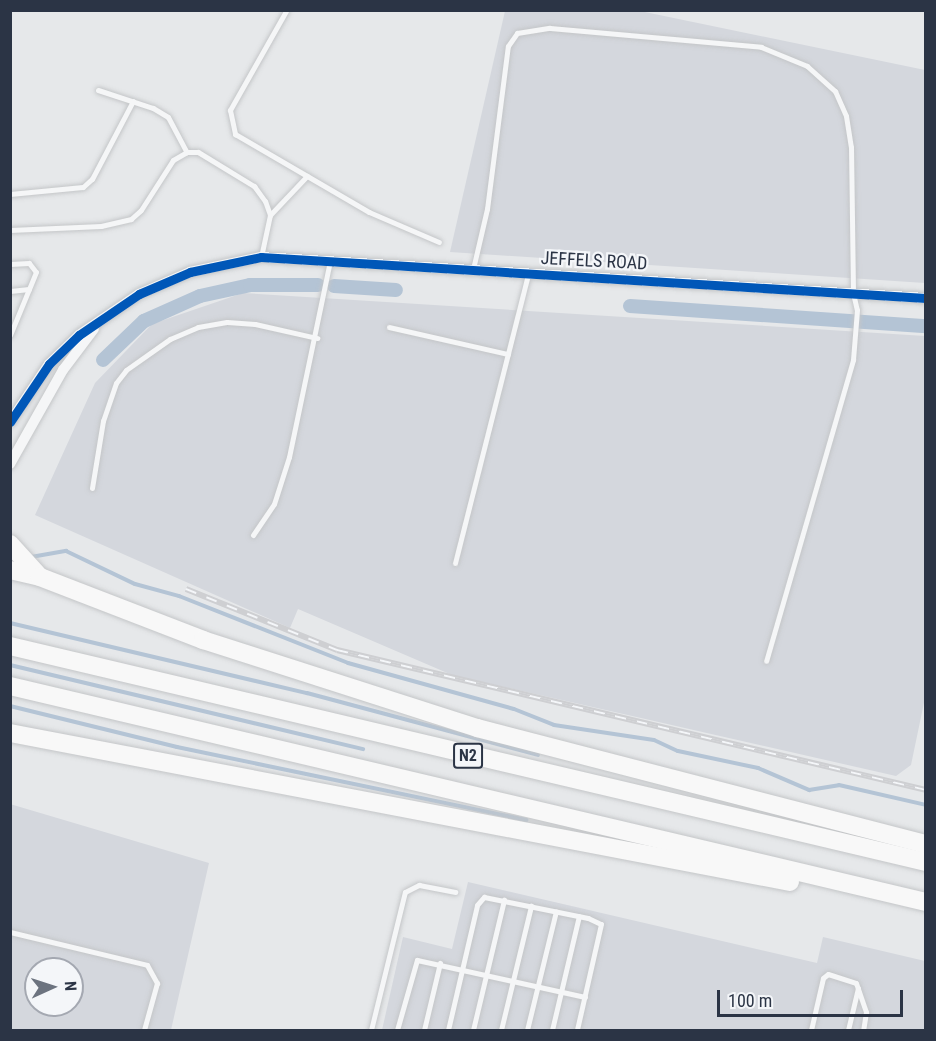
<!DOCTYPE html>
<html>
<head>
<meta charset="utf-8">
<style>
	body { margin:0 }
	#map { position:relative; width:936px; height:1041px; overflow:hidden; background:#e6e8ea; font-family:"Roboto Condensed",sans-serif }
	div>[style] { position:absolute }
	.built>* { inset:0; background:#d4d7dd }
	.stream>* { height:4px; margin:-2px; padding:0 2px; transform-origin:2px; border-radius:2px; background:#b4c4d5 }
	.canal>* { height:14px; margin:-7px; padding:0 7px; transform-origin:7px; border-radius:7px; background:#b4c4d5 }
	.roads { filter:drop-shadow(0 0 2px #c4c6c8) drop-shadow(0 0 2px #c4c6c8) }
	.service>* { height:5px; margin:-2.5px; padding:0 2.5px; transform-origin:2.5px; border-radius:2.5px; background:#f5f6f7 }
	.minor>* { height:10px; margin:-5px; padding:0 5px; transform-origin:5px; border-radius:5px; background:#f5f6f7 }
	.motorway>* { height:18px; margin:-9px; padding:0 9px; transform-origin:9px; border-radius:9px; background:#f8f8f8 }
	.rail>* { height:6px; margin-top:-3px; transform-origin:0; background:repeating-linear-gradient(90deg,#f4f6f9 0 11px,#cecfd2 0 22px); box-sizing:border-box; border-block:2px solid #cecfd2 }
	.cycleway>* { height:9px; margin:-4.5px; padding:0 4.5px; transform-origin:4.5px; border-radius:4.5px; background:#0057b8 }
	span { translate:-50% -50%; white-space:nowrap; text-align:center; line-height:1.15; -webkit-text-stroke:4.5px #f4f6f9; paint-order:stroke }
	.shield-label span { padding:2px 4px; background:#f4f6f9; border:2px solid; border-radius:4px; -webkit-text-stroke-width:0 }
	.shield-label { font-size:16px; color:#2b3445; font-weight:700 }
	.street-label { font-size:18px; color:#2b3445 }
	.frame { position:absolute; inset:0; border:12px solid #2b3445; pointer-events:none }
	.north { position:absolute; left:24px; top:957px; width:60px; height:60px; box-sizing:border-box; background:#f4f6f9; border:2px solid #a4a8b1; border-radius:50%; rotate:87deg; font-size:16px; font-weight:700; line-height:24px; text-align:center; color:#2b3445 }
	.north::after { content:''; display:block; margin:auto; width:21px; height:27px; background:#6c737f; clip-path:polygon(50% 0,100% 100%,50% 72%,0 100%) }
	.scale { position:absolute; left:717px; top:990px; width:186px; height:27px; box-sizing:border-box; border:3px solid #2b3445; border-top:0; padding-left:8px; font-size:18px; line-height:21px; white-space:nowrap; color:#2b3445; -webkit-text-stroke:4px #f4f6f9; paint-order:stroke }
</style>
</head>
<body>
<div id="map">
	<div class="built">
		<div style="clip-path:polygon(505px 11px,640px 11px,925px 70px,925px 283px,450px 252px)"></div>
		<div style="clip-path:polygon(243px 293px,925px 336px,926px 693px,911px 765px,896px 776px,452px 675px,298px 609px,290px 628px,35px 515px,95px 383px,152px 324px)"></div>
		<div style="clip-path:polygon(evenodd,10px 804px,209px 863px,171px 1030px,11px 1030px,10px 804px,36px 969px,72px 969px,72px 1005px,36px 1005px,36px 969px)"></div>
		<div style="clip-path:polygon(468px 882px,817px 963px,823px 937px,925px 961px,925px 1030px,382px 1030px,403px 937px,452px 949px)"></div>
	</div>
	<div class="stream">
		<div style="left:31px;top:557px;width:36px;rotate:-10deg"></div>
		<div style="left:66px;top:551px;width:76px;rotate:25.6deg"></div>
		<div style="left:135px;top:584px;width:46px;rotate:15.3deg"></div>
		<div style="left:179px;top:596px;width:182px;rotate:21.6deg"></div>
		<div style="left:348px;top:663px;width:172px;rotate:15.5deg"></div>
		<div style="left:514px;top:709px;width:43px;rotate:21.8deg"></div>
		<div style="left:554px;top:725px;width:101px;rotate:8.5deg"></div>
		<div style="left:654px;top:740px;width:26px;rotate:25deg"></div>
		<div style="left:678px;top:751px;width:82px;rotate:12deg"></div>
		<div style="left:758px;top:768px;width:56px;rotate:23.3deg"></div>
		<div style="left:809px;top:790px;width:30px;rotate:-9deg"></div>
		<div style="left:839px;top:785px;width:89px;rotate:12.9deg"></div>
		<div style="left:10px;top:623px;width:305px;rotate:13.3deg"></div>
		<div style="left:307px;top:693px;width:239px;rotate:15deg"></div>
		<div style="left:10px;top:665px;width:363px;rotate:13.4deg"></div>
		<div style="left:10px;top:706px;width:172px;rotate:13.8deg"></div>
		<div style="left:177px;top:747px;width:357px;rotate:11.8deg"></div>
	</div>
	<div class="canal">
		<div style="left:334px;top:286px;width:62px;rotate:3.7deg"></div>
		<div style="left:630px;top:306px;width:297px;rotate:3.9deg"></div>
		<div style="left:103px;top:360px;width:57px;rotate:-43.6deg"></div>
		<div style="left:144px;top:321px;width:61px;rotate:-24.1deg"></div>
		<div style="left:200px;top:296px;width:51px;rotate:-12.4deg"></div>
		<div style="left:250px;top:285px;width:68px"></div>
	</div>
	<div class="roads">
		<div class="service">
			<div style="left:286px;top:11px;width:114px;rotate:119.5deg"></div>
			<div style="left:230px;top:110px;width:25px;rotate:78deg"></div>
			<div style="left:235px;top:134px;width:155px;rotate:30.2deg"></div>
			<div style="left:369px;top:212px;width:76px;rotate:23.2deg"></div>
			<div style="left:98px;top:90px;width:58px;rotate:18.1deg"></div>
			<div style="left:153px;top:108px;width:17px;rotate:31deg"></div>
			<div style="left:168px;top:117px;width:40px;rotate:62deg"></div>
			<div style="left:10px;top:194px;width:73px;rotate:-5.5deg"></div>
			<div style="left:83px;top:187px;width:12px;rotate:-42deg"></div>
			<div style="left:92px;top:179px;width:88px;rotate:-62.3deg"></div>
			<div style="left:270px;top:215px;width:54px;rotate:-46.5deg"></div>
			<div style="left:10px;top:230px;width:91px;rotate:-2.5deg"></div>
			<div style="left:101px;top:226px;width:31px;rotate:-13deg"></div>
			<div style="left:131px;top:219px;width:13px;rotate:-42deg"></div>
			<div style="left:141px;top:210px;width:59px;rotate:-57.4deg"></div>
			<div style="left:173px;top:160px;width:16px;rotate:-30deg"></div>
			<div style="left:187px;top:152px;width:11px"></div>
			<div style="left:198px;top:152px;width:66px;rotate:31.3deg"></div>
			<div style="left:254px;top:186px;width:19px;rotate:54deg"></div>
			<div style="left:265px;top:201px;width:15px;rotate:70deg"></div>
			<div style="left:270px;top:215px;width:43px;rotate:102.1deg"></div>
			<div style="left:10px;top:264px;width:19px;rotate:-3deg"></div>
			<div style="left:29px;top:263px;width:11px;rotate:52deg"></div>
			<div style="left:36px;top:272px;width:68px;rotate:112.4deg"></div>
			<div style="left:473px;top:269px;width:62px;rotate:-76.9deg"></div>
			<div style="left:487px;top:209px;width:164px;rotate:-82.7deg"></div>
			<div style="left:508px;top:46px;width:16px;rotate:-55deg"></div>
			<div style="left:517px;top:33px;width:33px;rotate:-9deg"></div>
			<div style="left:550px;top:28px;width:212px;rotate:5.1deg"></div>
			<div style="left:761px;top:47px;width:50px;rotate:22.4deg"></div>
			<div style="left:807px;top:66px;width:38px;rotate:42deg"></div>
			<div style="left:835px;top:91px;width:27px;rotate:66deg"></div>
			<div style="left:846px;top:116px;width:31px;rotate:81deg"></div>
			<div style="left:851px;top:147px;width:146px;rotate:89.2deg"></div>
			<div style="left:853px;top:293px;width:17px;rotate:77deg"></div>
			<div style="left:857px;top:310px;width:50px;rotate:94.6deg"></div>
			<div style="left:853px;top:360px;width:313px;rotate:106.1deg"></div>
			<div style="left:10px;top:291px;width:19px;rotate:-6deg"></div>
			<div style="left:389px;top:327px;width:122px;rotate:12.8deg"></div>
			<div style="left:92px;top:488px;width:68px;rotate:-80.7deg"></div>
			<div style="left:103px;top:421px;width:40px;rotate:-71.1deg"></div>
			<div style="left:116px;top:383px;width:16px;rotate:-52deg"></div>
			<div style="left:126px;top:370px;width:54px;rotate:-35.2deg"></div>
			<div style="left:170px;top:339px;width:30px;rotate:-23deg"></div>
			<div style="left:198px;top:327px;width:29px;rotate:-10deg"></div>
			<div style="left:227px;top:322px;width:28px;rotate:4deg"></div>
			<div style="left:255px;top:324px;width:64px;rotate:12.7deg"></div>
			<div style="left:253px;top:535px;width:37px;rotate:-56deg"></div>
			<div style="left:274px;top:504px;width:49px;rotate:-72.3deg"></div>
			<div style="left:289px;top:457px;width:201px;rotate:-78.2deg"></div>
			<div style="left:455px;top:563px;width:298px;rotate:-75.8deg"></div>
			<div style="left:10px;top:932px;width:141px;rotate:13.5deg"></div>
			<div style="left:147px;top:965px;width:21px;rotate:61deg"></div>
			<div style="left:157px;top:983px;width:49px;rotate:105.5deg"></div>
			<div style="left:371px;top:1030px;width:142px;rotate:-76.2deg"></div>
			<div style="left:405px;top:892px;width:16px;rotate:-27deg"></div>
			<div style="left:419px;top:885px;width:37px;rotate:11deg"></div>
			<div style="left:397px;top:1030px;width:73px;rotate:-74.1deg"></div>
			<div style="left:417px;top:960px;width:172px;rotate:12.4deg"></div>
			<div style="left:424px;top:1030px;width:69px;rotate:-76.6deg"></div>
			<div style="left:448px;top:1030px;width:128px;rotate:-76.9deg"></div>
			<div style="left:477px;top:905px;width:11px;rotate:-49deg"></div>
			<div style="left:484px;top:897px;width:106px;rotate:11.4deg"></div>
			<div style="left:588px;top:918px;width:14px;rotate:25deg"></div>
			<div style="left:601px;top:924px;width:109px;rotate:102.8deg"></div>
			<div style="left:473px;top:1030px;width:134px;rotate:-76.6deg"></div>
			<div style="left:501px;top:1030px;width:128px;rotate:-76.4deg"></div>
			<div style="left:527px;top:1030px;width:122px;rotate:-76.3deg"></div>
			<div style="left:552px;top:1030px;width:117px;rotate:-76.7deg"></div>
			<div style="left:811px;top:1030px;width:53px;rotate:-77deg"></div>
			<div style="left:823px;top:978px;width:6px;rotate:-39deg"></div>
			<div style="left:828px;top:974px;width:29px;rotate:18deg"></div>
			<div style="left:856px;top:983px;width:31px;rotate:71deg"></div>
			<div style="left:866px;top:1012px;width:18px;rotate:99deg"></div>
			<div style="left:848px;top:1030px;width:43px;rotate:-76.6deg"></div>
		</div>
		<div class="minor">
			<div style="left:10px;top:422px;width:70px;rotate:-56.1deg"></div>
			<div style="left:49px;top:364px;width:42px;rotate:-44deg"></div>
			<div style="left:79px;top:335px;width:73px;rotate:-34.3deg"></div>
			<div style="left:139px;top:294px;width:56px;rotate:-23.3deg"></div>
			<div style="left:190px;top:272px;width:73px;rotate:-11.9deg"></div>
			<div style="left:261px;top:257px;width:666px;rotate:3.53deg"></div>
			<div style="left:10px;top:464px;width:108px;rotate:-60.6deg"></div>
			<div style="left:63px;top:370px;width:51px;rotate:-52.9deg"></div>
		</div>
		<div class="motorway">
			<div style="left:10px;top:544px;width:43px;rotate:47.8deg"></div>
			<div style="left:10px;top:570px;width:31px;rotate:13deg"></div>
			<div style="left:40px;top:577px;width:175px;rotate:21.1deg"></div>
			<div style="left:203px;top:640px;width:288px;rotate:17.8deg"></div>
			<div style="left:477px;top:728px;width:464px;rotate:14.5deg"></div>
			<div style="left:10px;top:646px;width:941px;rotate:13.27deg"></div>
			<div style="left:10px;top:686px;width:941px;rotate:13.27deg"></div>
			<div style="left:10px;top:733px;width:794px;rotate:10.81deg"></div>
		</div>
	</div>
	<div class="rail">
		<div style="left:186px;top:589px;width:163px;rotate:22deg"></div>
		<div style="left:337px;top:650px;width:605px;rotate:13.37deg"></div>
	</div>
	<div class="cycleway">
		<div style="left:10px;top:422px;width:70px;rotate:-56.1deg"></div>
		<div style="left:49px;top:364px;width:42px;rotate:-44deg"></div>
		<div style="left:79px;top:335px;width:73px;rotate:-34.3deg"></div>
		<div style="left:139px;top:294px;width:56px;rotate:-23.3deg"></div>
		<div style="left:190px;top:272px;width:73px;rotate:-11.9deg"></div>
		<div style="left:261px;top:257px;width:666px;rotate:3.53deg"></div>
	</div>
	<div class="shield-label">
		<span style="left:468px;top:756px">N2</span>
	</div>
	<div class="street-label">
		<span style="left:594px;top:261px;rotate:3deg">JEFFELS ROAD</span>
	</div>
	<div class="frame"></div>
	<div class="north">N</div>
	<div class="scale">100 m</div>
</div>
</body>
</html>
